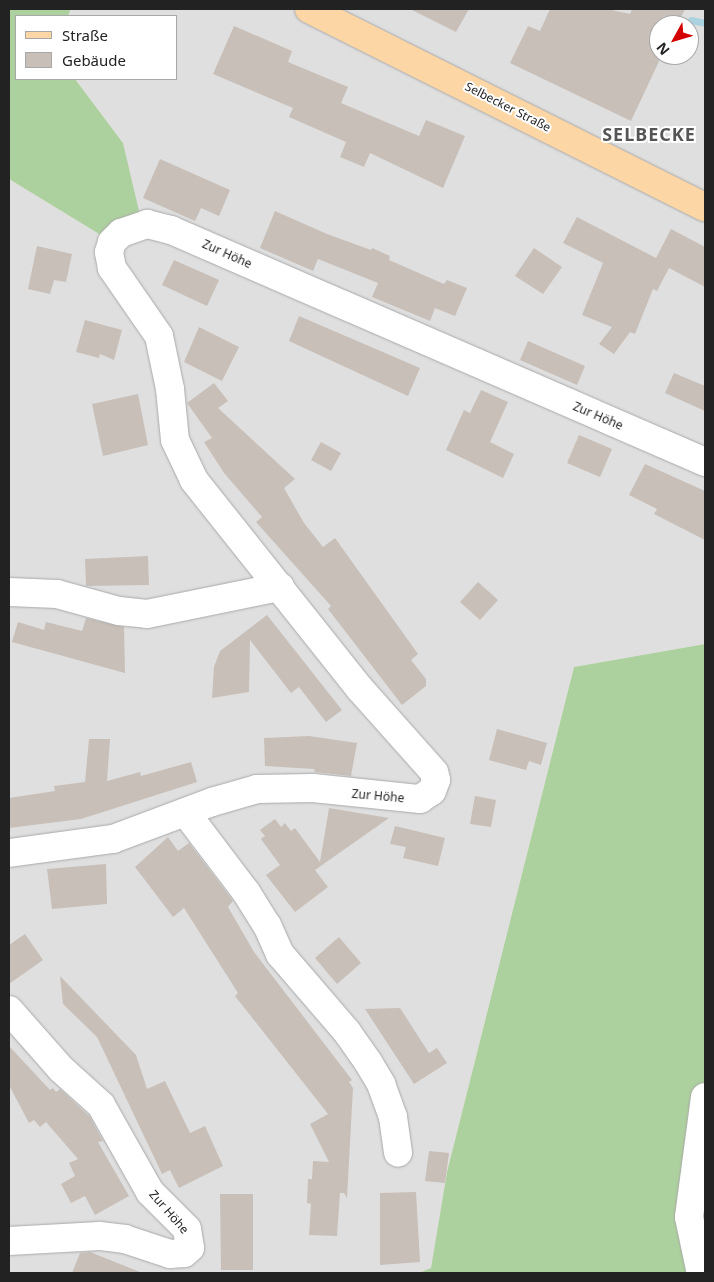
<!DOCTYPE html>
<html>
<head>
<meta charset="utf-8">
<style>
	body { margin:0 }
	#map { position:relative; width:714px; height:1282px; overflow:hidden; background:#f2efe9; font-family:"Noto Sans",sans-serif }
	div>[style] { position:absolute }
	.residential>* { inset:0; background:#e0dfdf }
	.forest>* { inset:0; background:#add19e }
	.stream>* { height:7px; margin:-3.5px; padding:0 3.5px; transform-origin:3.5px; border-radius:3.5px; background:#aad3df }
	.building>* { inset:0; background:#c7bfb8 }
	.roads { filter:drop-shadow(0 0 1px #a9a9a9) drop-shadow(0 0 1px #a9a9a9) }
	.minor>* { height:28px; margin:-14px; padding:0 14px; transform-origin:14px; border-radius:14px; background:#fff }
	.major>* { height:28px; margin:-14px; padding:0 14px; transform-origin:14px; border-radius:14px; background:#fcd6a4 }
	span { translate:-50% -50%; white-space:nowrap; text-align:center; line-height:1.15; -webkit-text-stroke:4px #fff; paint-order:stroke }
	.street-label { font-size:12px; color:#222 }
	.district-label { font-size:18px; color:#555; font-weight:700; letter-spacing:1px }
	.frame { position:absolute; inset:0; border:10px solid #222; pointer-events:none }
	.legend { position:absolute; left:15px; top:15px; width:162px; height:65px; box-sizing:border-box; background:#fff; border:1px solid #a7a7a7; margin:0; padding:6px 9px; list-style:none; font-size:15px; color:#222 }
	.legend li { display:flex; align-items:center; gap:10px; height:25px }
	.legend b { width:25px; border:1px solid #a7a7a7 }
	.north { position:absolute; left:649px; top:15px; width:50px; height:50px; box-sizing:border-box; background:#fff; border:1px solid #a7a7a7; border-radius:50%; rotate:231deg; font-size:14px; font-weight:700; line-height:20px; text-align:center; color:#222 }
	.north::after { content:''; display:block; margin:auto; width:18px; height:22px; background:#d40000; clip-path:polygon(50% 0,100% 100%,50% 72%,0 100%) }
</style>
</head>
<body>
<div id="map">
	<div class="residential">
		<div style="clip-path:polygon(evenodd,71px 9px,705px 9px,705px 644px,574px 667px,447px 1172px,431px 1269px,419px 1273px,9px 1273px,9px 179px,104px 237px,123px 143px,75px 79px,176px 79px,176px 16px,68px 16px,71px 9px,659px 25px,689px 25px,689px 55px,659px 55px,659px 25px)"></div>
	</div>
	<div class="forest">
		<div style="clip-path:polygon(9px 9px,71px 9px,68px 16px,16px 16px,16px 79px,75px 79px,123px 143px,139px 211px,104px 237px,9px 179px)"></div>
		<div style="clip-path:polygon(705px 644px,705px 1273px,419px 1273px,431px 1268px,447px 1172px,574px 667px)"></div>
	</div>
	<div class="stream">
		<div style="left:691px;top:20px;width:14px;rotate:12deg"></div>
	</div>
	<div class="building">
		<div style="clip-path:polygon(410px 9px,469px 9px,456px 32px)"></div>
		<div style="clip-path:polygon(550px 9px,607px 9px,630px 14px,632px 9px,685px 9px,677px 25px,659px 25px,659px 55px,662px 55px,631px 121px,510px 63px,528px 26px,540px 31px)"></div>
		<div style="clip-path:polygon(234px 26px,292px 51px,288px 62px,348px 87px,341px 103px,419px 136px,426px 120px,465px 136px,443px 188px,370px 153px,364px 167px,340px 157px,346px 142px,289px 117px,293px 108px,213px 74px)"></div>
		<div style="clip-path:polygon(160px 159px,230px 190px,219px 216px,201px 208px,195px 221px,143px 198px)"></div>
		<div style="clip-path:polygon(275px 211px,327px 234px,371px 250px,372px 248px,390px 256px,389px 260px,444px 284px,447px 280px,467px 288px,455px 316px,435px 308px,430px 321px,372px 297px,378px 283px,318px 259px,313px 271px,260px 248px)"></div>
		<div style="clip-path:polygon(577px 217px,656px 258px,671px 229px,705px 247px,705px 287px,669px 268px,657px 291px,653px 289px,635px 334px,630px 332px,614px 354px,599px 344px,612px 327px,582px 315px,603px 263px,563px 243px)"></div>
		<div style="clip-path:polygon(37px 246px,72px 254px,66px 282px,54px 280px,50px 294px,28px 289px)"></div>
		<div style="clip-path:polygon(534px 248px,562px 267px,543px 294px,515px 276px)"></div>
		<div style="clip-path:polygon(174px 260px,219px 280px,207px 306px,162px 285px)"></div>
		<div style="clip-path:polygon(299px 316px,420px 368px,408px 396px,289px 341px)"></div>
		<div style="clip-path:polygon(85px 320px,122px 330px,114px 360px,100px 354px,99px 358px,76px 352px)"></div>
		<div style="clip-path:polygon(199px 327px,239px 347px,222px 381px,184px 362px)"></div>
		<div style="clip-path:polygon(528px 341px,585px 366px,577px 385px,520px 360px)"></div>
		<div style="clip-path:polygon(674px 373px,705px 386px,705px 411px,665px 393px)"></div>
		<div style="clip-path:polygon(214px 383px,228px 401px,218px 408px,295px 479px,284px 488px,304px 523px,323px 547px,335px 538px,418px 654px,411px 660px,426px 679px,426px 686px,402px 705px,328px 609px,331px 606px,256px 522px,262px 517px,224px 473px,204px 442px,212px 438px,187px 403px)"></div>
		<div style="clip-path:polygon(481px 390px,508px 402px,490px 442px,514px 454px,503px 478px,446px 450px,464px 410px,470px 413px)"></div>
		<div style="clip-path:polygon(138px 394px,148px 445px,103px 456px,92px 404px)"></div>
		<div style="clip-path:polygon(579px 435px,612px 449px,600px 477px,567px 463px)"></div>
		<div style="clip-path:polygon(321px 442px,341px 453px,331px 471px,311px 460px)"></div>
		<div style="clip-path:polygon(645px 464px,705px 491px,705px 540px,654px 514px,657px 509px,629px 495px)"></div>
		<div style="clip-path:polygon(148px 556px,149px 585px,86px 586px,85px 559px)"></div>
		<div style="clip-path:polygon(478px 582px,498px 600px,480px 620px,460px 602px)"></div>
		<div style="clip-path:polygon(267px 615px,342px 710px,326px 722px,299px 687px,291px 693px,250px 640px,249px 692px,212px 698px,214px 667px,220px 651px)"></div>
		<div style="clip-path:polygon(86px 618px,124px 627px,125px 673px,12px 642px,18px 622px,44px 630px,46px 622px,82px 631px)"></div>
		<div style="clip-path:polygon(497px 729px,547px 743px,541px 765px,529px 761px,526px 770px,489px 760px)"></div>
		<div style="clip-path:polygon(309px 736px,357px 743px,351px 776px,315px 772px,314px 769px,265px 766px,264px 738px)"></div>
		<div style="clip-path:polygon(89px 739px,110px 739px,107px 781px,140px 772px,141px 776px,191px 762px,197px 782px,81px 819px,9px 828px,9px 798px,55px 791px,54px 786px,85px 782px)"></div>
		<div style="clip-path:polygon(475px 796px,496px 800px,491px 827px,470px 824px)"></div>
		<div style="clip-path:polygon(329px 808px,389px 818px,315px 870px,328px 887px,295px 912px,266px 875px,280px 865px,261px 839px,265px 836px,260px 830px,275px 819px,281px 827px,285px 823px,291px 831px,295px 828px,320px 862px)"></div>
		<div style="clip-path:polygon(395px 826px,445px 838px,438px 866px,403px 858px,406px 847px,390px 844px)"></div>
		<div style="clip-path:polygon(168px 837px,178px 851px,189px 843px,233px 901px,228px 907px,254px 952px,352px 1080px,349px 1082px,353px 1088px,347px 1198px,344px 1193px,340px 1193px,337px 1236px,309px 1235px,311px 1204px,307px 1203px,308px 1179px,312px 1179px,313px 1161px,329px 1162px,310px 1124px,328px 1114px,235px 996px,238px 993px,184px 908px,173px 917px,135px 867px)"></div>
		<div style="clip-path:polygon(106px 864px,107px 904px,52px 909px,47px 869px)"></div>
		<div style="clip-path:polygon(25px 934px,43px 960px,9px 984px,9px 945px)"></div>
		<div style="clip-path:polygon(339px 937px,361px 963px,337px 984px,315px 958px)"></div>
		<div style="clip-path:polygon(60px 976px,136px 1055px,147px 1089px,165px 1081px,190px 1133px,205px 1126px,223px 1166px,179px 1188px,170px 1170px,162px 1174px,97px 1037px,63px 1004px)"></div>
		<div style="clip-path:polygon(400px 1008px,429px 1053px,437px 1048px,447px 1063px,414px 1084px,365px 1009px)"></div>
		<div style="clip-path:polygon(9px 1046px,50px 1090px,53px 1088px,56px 1092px,60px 1089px,90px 1117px,103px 1141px,98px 1142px,129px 1196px,95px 1215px,85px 1196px,71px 1203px,61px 1184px,75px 1176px,69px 1163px,78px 1159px,46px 1122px,40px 1127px,34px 1120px,29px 1123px,9px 1085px)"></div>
		<div style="clip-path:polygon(429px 1151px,449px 1153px,445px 1183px,425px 1181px)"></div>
		<div style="clip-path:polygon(416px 1192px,420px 1262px,380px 1265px,380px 1193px)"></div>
		<div style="clip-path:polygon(220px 1194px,253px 1194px,253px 1270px,221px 1270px)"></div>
		<div style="clip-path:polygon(90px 1252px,140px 1272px,140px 1273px,72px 1273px,80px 1253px)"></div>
	</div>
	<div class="roads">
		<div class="minor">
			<div style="left:9px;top:592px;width:48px;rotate:2.4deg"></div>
			<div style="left:57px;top:594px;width:64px;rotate:15.3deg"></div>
			<div style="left:119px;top:611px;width:28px;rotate:6deg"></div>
			<div style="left:147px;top:614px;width:136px;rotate:-11.5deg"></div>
			<div style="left:186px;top:813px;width:99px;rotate:52.8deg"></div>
			<div style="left:246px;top:892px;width:39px;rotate:58deg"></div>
			<div style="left:267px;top:925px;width:32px;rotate:66deg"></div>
			<div style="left:280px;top:954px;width:103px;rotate:49.3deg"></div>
			<div style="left:347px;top:1032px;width:37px;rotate:55deg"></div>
			<div style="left:368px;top:1062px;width:26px;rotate:59deg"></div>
			<div style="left:381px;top:1084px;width:35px;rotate:70deg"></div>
			<div style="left:393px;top:1117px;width:36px;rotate:82deg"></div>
			<div style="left:9px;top:853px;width:105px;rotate:-7.7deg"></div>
			<div style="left:113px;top:839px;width:106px;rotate:-20.5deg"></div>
			<div style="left:212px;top:802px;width:47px;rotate:-16.1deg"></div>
			<div style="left:257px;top:789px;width:56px;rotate:-1deg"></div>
			<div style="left:313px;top:788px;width:108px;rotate:5.9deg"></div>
			<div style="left:420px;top:799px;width:14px;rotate:-34deg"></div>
			<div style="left:432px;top:791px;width:12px;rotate:-70deg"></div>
			<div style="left:436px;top:780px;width:8px;rotate:-104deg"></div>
			<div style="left:434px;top:772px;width:111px;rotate:-131.7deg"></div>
			<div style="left:360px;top:689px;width:267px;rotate:-128.5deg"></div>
			<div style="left:194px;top:480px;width:44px;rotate:-115.4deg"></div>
			<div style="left:175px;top:440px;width:51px;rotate:-95.6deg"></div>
			<div style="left:170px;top:389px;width:54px;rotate:-101.7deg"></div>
			<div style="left:159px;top:336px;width:83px;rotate:-124.7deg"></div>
			<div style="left:112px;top:268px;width:16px;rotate:-101deg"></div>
			<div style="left:109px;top:252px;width:10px;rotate:-73deg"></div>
			<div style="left:112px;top:242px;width:13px;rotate:-45deg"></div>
			<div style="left:121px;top:233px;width:28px;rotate:-19deg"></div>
			<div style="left:147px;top:224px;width:25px;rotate:14deg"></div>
			<div style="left:171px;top:230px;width:582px;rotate:23.48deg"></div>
			<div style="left:9px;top:1010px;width:79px;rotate:48.6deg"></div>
			<div style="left:61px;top:1069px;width:54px;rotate:42deg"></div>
			<div style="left:101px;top:1105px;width:100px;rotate:60.6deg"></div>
			<div style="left:150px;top:1192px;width:52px;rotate:45deg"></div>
			<div style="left:187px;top:1229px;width:19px;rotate:81deg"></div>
			<div style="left:190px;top:1248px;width:8px;rotate:140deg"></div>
			<div style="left:184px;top:1253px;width:14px;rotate:176deg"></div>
			<div style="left:170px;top:1254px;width:47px;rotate:-161.6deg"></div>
			<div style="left:125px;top:1239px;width:26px;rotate:-173deg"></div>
			<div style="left:99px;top:1236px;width:90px;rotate:176.8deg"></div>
			<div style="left:705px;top:1097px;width:121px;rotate:97.6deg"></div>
			<div style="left:689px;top:1217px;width:53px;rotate:78.1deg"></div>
			<div style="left:700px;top:1269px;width:5px;rotate:11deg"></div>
		</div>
		<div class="major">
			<div style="left:309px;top:9px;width:443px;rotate:26.6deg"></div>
		</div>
	</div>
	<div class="street-label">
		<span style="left:508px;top:107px;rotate:27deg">Selbecker Straße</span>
		<span style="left:227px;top:254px;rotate:24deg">Zur Höhe</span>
		<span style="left:598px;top:416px;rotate:23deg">Zur Höhe</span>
		<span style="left:378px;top:796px;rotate:5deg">Zur Höhe</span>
		<span style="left:169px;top:1212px;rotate:49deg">Zur Höhe</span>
	</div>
	<div class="district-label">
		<span style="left:649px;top:134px">SELBECKE</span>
	</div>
	<div class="frame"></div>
	<ul class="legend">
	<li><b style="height:6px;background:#fcd6a4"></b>Straße</li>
	<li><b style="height:14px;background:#c7bfb8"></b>Gebäude</li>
	</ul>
	<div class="north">N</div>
</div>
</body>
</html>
